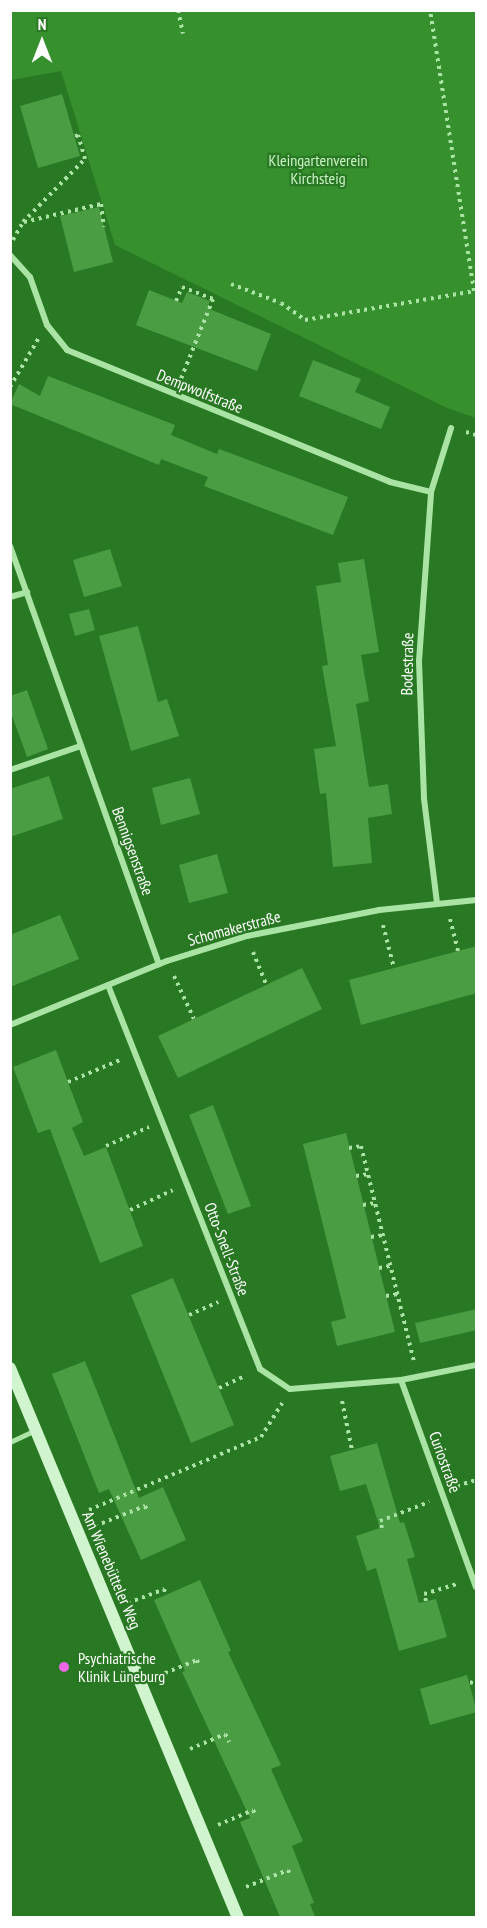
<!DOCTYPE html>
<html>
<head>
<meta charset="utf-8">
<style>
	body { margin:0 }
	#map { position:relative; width:487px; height:1928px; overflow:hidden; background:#297823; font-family:"PT Sans Narrow",sans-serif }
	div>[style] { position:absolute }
	.green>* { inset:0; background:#36902d }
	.building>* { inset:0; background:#4b9d43 }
	.path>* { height:4px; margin-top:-2px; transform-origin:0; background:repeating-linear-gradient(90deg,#aae4a4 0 3px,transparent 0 7.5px) }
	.lane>* { height:4.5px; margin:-2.25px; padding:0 2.25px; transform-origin:2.25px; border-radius:2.25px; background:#aae4a4 }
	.street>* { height:6px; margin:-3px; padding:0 3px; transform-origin:3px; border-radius:3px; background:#aae4a4 }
	.secondary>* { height:12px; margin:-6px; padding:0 6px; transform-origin:6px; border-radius:6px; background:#d0f4cd }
	.dots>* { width:16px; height:16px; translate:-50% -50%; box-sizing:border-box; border:3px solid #297823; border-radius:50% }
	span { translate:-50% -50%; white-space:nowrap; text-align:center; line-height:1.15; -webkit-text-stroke:4.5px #297823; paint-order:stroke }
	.park-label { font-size:16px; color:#cbf3c6 }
	.street-label { font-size:16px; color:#fff }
	.poi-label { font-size:16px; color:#fff }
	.left { translate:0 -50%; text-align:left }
	.frame { position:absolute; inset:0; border:12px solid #fff; pointer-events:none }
	.north { position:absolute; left:12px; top:12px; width:60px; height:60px; -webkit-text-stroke:4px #297823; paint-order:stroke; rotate:0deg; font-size:16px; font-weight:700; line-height:24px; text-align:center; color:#fff }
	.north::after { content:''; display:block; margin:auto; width:21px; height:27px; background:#fff; clip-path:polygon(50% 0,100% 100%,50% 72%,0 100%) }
</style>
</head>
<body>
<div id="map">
	<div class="green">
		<div style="clip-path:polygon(11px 10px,476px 11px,476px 418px,447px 408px,115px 245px,61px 71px,11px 80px)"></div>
	</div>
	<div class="building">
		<div style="clip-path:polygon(62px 94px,80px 156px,38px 168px,20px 106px)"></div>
		<div style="clip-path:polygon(99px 207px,113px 262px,74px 272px,60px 216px)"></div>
		<div style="clip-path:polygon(149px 290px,182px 303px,187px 292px,210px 301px,207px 308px,271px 334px,257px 371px,136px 325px)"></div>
		<div style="clip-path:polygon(313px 360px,361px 379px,355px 392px,390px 407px,381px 429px,299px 396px)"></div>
		<div style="clip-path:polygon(48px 376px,175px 425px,171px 435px,217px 454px,219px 449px,348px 497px,333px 535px,204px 486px,208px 477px,161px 459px,159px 465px,10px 404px,19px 384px,40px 396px)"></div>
		<div style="clip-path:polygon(110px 549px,122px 586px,84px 597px,73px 560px)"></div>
		<div style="clip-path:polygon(364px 559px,379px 652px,361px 655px,369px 701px,356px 704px,369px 787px,388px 784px,392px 814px,368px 818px,372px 863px,333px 867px,326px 793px,320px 794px,314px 749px,336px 746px,322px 666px,328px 665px,316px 586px,341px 582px,338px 563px)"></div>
		<div style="clip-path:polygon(89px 609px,95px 630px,75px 636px,69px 614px)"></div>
		<div style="clip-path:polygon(138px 626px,158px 702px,167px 699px,179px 736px,131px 751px,99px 636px)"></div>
		<div style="clip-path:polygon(27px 690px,48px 749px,27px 757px,10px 710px,10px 696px)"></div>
		<div style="clip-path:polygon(49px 776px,63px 819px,10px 837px,10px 789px)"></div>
		<div style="clip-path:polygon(190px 778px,200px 814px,161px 825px,152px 788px)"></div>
		<div style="clip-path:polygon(217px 854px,228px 893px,189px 903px,179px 865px)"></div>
		<div style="clip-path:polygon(60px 915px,79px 959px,10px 987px,10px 935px)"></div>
		<div style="clip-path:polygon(477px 946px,477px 993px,361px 1025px,349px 980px)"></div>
		<div style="clip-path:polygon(302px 968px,322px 1009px,178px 1078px,158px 1036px)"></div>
		<div style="clip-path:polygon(56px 1050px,83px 1122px,72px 1128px,84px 1156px,106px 1147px,143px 1246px,100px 1263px,50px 1129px,38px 1133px,13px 1067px)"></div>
		<div style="clip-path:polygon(213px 1105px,251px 1206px,228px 1214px,189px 1115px)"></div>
		<div style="clip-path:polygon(346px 1133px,395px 1332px,337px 1346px,331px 1322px,346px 1318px,303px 1144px)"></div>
		<div style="clip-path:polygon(173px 1278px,234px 1425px,191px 1443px,131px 1295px)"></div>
		<div style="clip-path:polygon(477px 1309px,477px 1330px,420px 1343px,415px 1323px)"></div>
		<div style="clip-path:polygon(85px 1361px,139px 1498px,163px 1487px,186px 1540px,141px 1560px,109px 1489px,99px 1493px,52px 1374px)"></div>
		<div style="clip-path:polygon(377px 1443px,400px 1523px,404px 1522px,415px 1557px,407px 1559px,419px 1603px,436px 1599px,447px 1637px,399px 1651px,376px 1568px,367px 1571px,356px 1536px,380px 1528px,366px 1484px,340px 1491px,330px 1456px)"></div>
		<div style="clip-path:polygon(200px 1580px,231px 1651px,228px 1652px,281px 1765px,271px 1769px,303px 1841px,292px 1846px,314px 1903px,310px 1904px,315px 1917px,280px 1917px,240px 1822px,250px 1818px,182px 1672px,185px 1671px,154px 1600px)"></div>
		<div style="clip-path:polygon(467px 1675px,477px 1712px,430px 1725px,420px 1689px)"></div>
	</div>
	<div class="path">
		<div style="left:178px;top:10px;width:24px;rotate:78deg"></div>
		<div style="left:24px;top:222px;width:79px;rotate:-13.2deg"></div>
		<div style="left:101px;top:204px;width:23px;rotate:83deg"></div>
		<div style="left:13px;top:240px;width:21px;rotate:-61deg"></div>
		<div style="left:23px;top:222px;width:88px;rotate:-45.5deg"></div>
		<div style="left:85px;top:159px;width:25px;rotate:-106deg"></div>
		<div style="left:78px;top:135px;width:4px;rotate:153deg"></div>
		<div style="left:231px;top:284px;width:53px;rotate:20.8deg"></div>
		<div style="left:281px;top:303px;width:29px;rotate:35deg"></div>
		<div style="left:305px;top:320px;width:171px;rotate:-9.7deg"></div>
		<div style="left:474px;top:291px;width:284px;rotate:-98.9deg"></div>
		<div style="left:176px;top:301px;width:15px;rotate:-67deg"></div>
		<div style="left:182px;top:287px;width:33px;rotate:21deg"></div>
		<div style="left:213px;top:299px;width:88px;rotate:111.9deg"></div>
		<div style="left:10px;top:387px;width:56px;rotate:-59.7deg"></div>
		<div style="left:466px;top:432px;width:10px;rotate:17deg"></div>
		<div style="left:450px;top:919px;width:33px;rotate:76deg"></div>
		<div style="left:383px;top:925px;width:44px;rotate:75.7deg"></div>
		<div style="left:253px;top:952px;width:35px;rotate:68deg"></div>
		<div style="left:174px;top:976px;width:47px;rotate:65.1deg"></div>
		<div style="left:68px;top:1082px;width:56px;rotate:-22.9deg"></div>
		<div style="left:106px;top:1146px;width:47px;rotate:-23.8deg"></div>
		<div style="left:349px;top:1148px;width:12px;rotate:-9deg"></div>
		<div style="left:361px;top:1146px;width:221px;rotate:76.2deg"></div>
		<div style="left:356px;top:1176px;width:12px;rotate:-9deg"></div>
		<div style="left:363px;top:1205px;width:12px;rotate:-9deg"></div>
		<div style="left:130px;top:1210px;width:47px;rotate:-24.9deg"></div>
		<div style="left:371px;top:1237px;width:12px;rotate:-9deg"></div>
		<div style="left:379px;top:1268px;width:11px;rotate:-10deg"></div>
		<div style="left:386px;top:1296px;width:12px;rotate:-9deg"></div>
		<div style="left:189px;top:1315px;width:32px;rotate:-24deg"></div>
		<div style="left:219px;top:1388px;width:29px;rotate:-25deg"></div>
		<div style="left:342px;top:1401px;width:50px;rotate:78.5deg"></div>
		<div style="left:457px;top:1486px;width:20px;rotate:-18deg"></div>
		<div style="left:89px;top:1510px;width:187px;rotate:-23deg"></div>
		<div style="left:261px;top:1437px;width:40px;rotate:-58deg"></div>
		<div style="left:95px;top:1526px;width:54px;rotate:-21.8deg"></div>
		<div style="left:145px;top:1506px;width:4px;rotate:63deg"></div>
		<div style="left:382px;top:1528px;width:7px;rotate:-106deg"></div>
		<div style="left:380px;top:1521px;width:53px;rotate:-21.2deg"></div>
		<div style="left:426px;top:1601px;width:7px;rotate:-106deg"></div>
		<div style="left:424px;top:1594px;width:34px;rotate:-17deg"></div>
		<div style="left:128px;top:1603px;width:39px;rotate:-21deg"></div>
		<div style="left:164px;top:1589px;width:6px;rotate:72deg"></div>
		<div style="left:158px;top:1676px;width:42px;rotate:-22.3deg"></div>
		<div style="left:197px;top:1660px;width:5px;rotate:68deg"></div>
		<div style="left:470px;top:1683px;width:6px;rotate:-18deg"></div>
		<div style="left:190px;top:1749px;width:38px;rotate:-23deg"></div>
		<div style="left:225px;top:1734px;width:9px;rotate:63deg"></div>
		<div style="left:218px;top:1825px;width:38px;rotate:-23deg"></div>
		<div style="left:253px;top:1810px;width:7px;rotate:63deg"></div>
		<div style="left:246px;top:1887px;width:45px;rotate:-22deg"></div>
		<div style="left:288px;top:1870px;width:5px;rotate:68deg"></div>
	</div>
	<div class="lane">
		<div style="left:10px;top:1442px;width:26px;rotate:-25deg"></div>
	</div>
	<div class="street">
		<div style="left:10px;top:255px;width:30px;rotate:48deg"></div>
		<div style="left:30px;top:277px;width:51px;rotate:70.5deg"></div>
		<div style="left:47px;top:325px;width:32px;rotate:51deg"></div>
		<div style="left:67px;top:350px;width:349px;rotate:22.2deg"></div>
		<div style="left:390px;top:482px;width:42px;rotate:13.7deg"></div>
		<div style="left:10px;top:546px;width:444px;rotate:70.4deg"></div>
		<div style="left:10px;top:597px;width:18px;rotate:-16deg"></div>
		<div style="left:10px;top:770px;width:75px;rotate:-18.7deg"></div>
		<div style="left:437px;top:903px;width:106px;rotate:-97.1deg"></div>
		<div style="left:424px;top:798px;width:137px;rotate:-92.1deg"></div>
		<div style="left:419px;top:661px;width:169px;rotate:-85.9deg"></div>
		<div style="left:431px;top:492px;width:67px;rotate:-72.6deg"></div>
		<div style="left:108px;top:985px;width:413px;rotate:68.4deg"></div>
		<div style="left:260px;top:1369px;width:36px;rotate:34deg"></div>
		<div style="left:290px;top:1389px;width:111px;rotate:-4.6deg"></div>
		<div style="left:401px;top:1380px;width:76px;rotate:-11.3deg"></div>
		<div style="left:10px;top:1025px;width:170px;rotate:-22.2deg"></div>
		<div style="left:167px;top:961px;width:84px;rotate:-17.4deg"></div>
		<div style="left:247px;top:936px;width:135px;rotate:-11.1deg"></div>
		<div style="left:379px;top:910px;width:98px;rotate:-5.9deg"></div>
		<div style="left:401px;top:1380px;width:220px;rotate:70.1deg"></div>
	</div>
	<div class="secondary">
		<div style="left:10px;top:1368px;width:595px;rotate:67.48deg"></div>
	</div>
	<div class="dots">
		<div style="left:64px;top:1667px;background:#ef67e5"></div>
	</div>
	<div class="park-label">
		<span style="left:318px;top:169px">Kleingartenverein<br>Kirchsteig</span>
	</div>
	<div class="street-label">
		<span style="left:200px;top:391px;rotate:22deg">Dempwolfstraße</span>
		<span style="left:407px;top:664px;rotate:-89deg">Bodestraße</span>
		<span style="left:133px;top:851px;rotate:70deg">Bennigsenstraße</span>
		<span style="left:234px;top:928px;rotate:-15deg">Schomakerstraße</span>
		<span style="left:227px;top:1249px;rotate:69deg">Otto-Snell-Straße</span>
		<span style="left:445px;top:1462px;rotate:70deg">Curiostraße</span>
		<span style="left:112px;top:1570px;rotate:67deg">Am Wienebütteler Weg</span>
	</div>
	<div class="poi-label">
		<span class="left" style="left:78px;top:1667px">Psychiatrische<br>Klinik Lüneburg</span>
	</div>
	<div class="frame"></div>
	<div class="north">N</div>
</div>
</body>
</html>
